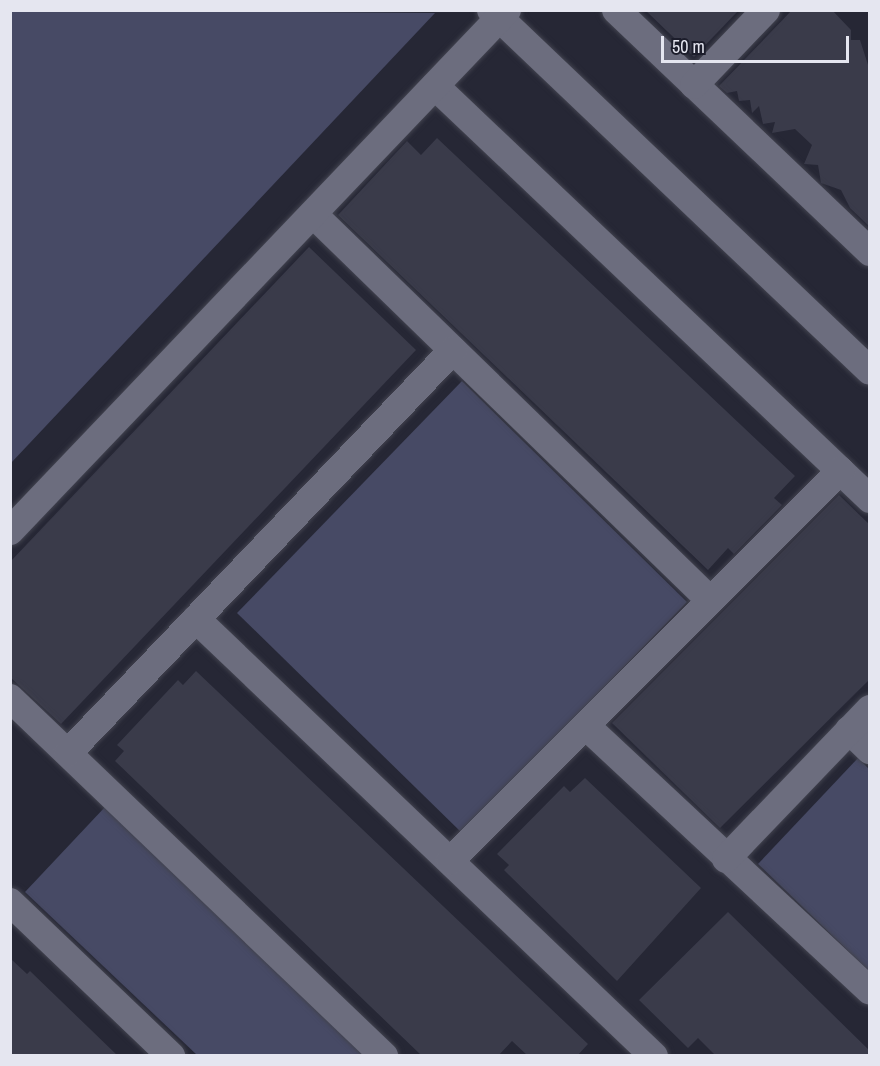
<!DOCTYPE html>
<html>
<head>
<meta charset="utf-8">
<style>
	body { margin:0 }
	#map { position:relative; width:880px; height:1066px; overflow:hidden; background:#262735; font-family:"Archivo Narrow",sans-serif }
	div>[style] { position:absolute }
	.green>* { inset:0; background:#474a65 }
	.building>* { inset:0; background:#3a3b4a }
	.roads { filter:drop-shadow(0 0 2px #42434f) drop-shadow(0 0 2px #42434f) }
	.street>* { height:28px; margin:-14px; padding:0 14px; transform-origin:14px; border-radius:14px; background:#6c6d7e }
	span { translate:-50% -50%; white-space:nowrap; text-align:center; line-height:1.15; -webkit-text-stroke:4.5px #1c1d2b; paint-order:stroke }
	.frame { position:absolute; inset:0; border:12px solid #e5e6f0; pointer-events:none }
	.scale { position:absolute; left:661px; top:36px; width:188px; height:27px; box-sizing:border-box; border:3px solid #e5e6f0; border-top:0; padding-left:8px; font-size:18px; line-height:21px; white-space:nowrap; color:#e5e6f0; -webkit-text-stroke:4px #1c1d2b; paint-order:stroke }
</style>
</head>
<body>
<div id="map">
	<div class="green">
		<div style="clip-path:polygon(11px 10px,435px 13px,11px 463px,10px 11px)"></div>
		<div style="clip-path:polygon(462px 381px,687px 602px,462px 833px,237px 613px)"></div>
		<div style="clip-path:polygon(858px 758px,869px 769px,869px 971px,758px 864px)"></div>
		<div style="clip-path:polygon(105px 807px,365px 1055px,197px 1055px,25px 892px)"></div>
	</div>
	<div class="building">
		<div style="clip-path:polygon(645px 10px,739px 10px,694px 57px)"></div>
		<div style="clip-path:polygon(792px 10px,832px 10px,851px 30px,851px 40px,860px 40px,870px 71px,870px 227px,850px 208px,841px 190px,821px 183px,818px 165px,804px 164px,812px 145px,795px 129px,772px 133px,775px 122px,763px 124px,759px 106px,752px 113px,750px 100px,739px 101px,737px 91px,727px 93px,719px 86px)"></div>
		<div style="clip-path:polygon(437px 138px,795px 476px,774px 498px,782px 505px,734px 554px,728px 548px,708px 570px,338px 215px,407px 141px,421px 155px)"></div>
		<div style="clip-path:polygon(309px 247px,416px 350px,61px 724px,10px 677px,10px 562px)"></div>
		<div style="clip-path:polygon(839px 495px,870px 525px,870px 679px,720px 828px,612px 723px)"></div>
		<div style="clip-path:polygon(196px 671px,588px 1044px,577px 1056px,528px 1056px,512px 1041px,498px 1056px,422px 1056px,115px 761px,124px 751px,117px 745px,178px 680px,183px 685px)"></div>
		<div style="clip-path:polygon(585px 778px,701px 888px,617px 981px,504px 870px,509px 865px,497px 854px,564px 786px,570px 792px)"></div>
		<div style="clip-path:polygon(728px 912px,870px 1051px,870px 1056px,716px 1056px,698px 1038px,688px 1048px,639px 1000px)"></div>
		<div style="clip-path:polygon(10px 958px,27px 974px,30px 971px,118px 1056px,10px 1056px)"></div>
	</div>
	<div class="roads">
		<div class="street">
			<div style="left:491px;top:10px;width:523px;rotate:43.61deg"></div>
			<div style="left:616px;top:10px;width:351px;rotate:43.6deg"></div>
			<div style="left:694px;top:85px;width:104px;rotate:-46.2deg"></div>
			<div style="left:435px;top:86px;width:600px;rotate:43.51deg"></div>
			<div style="left:313px;top:214px;width:554px;rotate:44.2deg"></div>
			<div style="left:10px;top:531px;width:720px;rotate:-46.35deg"></div>
			<div style="left:196px;top:619px;width:633px;rotate:43.66deg"></div>
			<div style="left:10px;top:698px;width:518px;rotate:43.75deg"></div>
			<div style="left:586px;top:726px;width:388px;rotate:43deg"></div>
			<div style="left:849px;top:730px;width:29px;rotate:44deg"></div>
			<div style="left:68px;top:753px;width:557px;rotate:-46.31deg"></div>
			<div style="left:726px;top:859px;width:208px;rotate:-46.2deg"></div>
			<div style="left:450px;top:861px;width:552px;rotate:-45deg"></div>
			<div style="left:10px;top:902px;width:223px;rotate:43.7deg"></div>
		</div>
	</div>
	<div class="frame"></div>
	<div class="scale">50 m</div>
</div>
</body>
</html>
